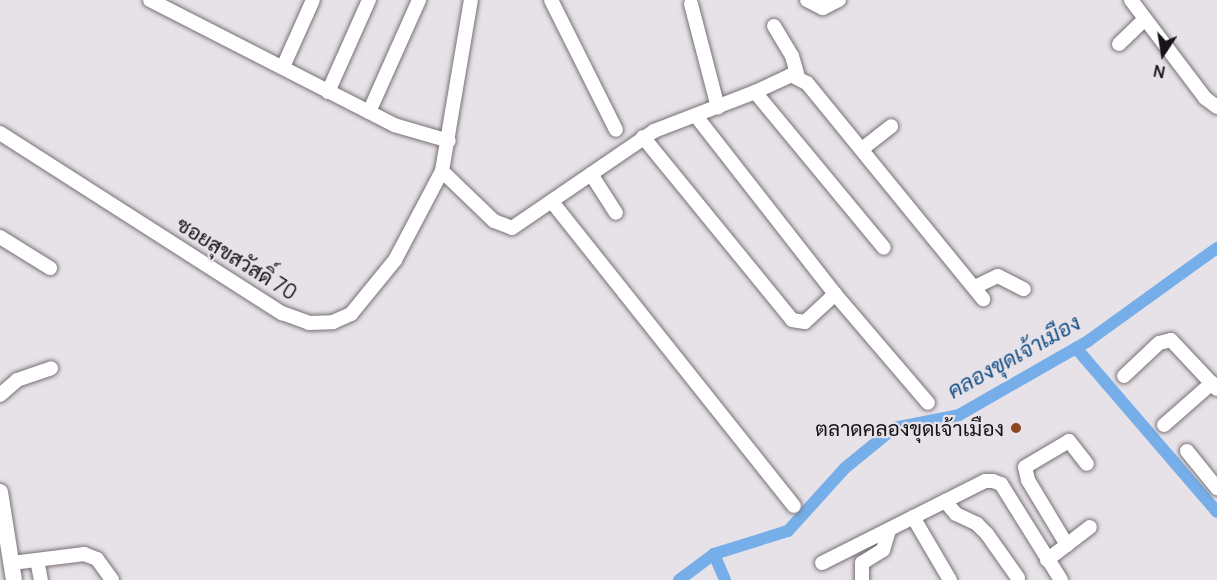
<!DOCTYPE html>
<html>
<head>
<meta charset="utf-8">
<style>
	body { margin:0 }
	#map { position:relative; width:1217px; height:580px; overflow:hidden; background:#e7e1e8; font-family:Manrope,Sarabun,sans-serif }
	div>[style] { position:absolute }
	.canal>* { height:12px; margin:-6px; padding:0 6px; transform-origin:6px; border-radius:6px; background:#75aee8 }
	.roads { filter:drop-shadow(0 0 2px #767076) drop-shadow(0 0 2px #767076) }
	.minor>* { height:14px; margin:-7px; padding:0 7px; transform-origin:7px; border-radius:7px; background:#fff }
	.major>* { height:16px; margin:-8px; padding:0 8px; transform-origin:8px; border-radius:8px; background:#fff }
	.dots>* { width:16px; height:16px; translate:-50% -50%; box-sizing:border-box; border:3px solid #e7e1e8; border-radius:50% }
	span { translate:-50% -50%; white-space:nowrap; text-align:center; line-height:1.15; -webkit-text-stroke:4.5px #e7e1e8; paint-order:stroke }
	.street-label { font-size:21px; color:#161416 }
	.poi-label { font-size:21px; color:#161416 }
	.right { translate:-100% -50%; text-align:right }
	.water-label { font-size:22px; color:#165288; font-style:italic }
	.north { position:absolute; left:1133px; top:24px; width:60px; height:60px; -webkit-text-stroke:4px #e7e1e8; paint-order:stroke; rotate:192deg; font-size:16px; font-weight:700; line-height:24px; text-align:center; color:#161416 }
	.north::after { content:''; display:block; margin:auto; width:21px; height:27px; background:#161416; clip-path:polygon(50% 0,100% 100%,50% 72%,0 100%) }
</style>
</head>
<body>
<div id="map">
	<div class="canal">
		<div style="left:1076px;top:348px;width:216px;rotate:49.3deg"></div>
		<div style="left:714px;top:554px;width:28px;rotate:67deg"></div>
		<div style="left:679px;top:580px;width:44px;rotate:-36.6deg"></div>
		<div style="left:714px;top:554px;width:77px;rotate:-17.3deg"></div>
		<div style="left:788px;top:531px;width:85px;rotate:-47.9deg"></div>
		<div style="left:845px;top:468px;width:63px;rotate:-39.2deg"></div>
		<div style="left:894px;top:428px;width:66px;rotate:-11.3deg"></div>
		<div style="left:959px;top:415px;width:149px;rotate:-29.8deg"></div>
		<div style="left:1088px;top:341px;width:159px;rotate:-35.8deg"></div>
	</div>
	<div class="roads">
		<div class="minor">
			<div style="left:150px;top:0;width:274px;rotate:27.1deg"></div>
			<div style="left:394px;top:125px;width:57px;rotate:16.2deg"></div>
			<div style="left:551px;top:0;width:145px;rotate:63.4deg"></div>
			<div style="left:807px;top:0;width:18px;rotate:27deg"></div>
			<div style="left:823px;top:8px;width:18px;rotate:-27deg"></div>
			<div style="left:1131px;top:0;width:123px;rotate:52.9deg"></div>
			<div style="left:1205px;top:98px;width:15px;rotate:37deg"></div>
			<div style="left:691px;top:4px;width:107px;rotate:75.4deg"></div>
			<div style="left:774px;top:26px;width:35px;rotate:59deg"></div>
			<div style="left:792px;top:56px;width:22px;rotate:74deg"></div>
			<div style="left:1119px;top:44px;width:36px;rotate:-44deg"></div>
			<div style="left:283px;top:67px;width:73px;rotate:-65.9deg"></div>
			<div style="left:328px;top:92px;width:101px;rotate:-66deg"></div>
			<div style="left:755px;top:92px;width:40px;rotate:-25deg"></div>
			<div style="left:791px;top:75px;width:18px;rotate:27deg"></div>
			<div style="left:807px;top:83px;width:279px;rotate:50.8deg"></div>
			<div style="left:369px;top:112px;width:123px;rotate:-65.9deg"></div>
			<div style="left:696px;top:116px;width:226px;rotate:52deg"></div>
			<div style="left:835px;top:294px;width:143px;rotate:49.5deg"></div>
			<div style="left:0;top:133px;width:335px;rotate:32.6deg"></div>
			<div style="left:282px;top:313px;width:29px;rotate:20deg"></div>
			<div style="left:309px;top:323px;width:24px;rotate:-2deg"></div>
			<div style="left:333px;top:322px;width:20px;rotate:-24deg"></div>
			<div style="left:351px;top:314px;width:70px;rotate:-50.8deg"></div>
			<div style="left:395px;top:260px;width:101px;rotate:-62.2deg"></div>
			<div style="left:442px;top:171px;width:173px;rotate:-80.4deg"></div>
			<div style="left:643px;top:137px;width:236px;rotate:50.8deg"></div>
			<div style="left:792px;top:320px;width:13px;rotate:9deg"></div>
			<div style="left:805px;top:322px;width:41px;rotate:-43deg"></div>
			<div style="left:862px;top:149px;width:37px;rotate:-38deg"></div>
			<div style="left:442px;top:171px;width:72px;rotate:43.9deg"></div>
			<div style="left:494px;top:221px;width:19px;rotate:21deg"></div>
			<div style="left:512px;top:228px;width:172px;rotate:-34.3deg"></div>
			<div style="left:654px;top:131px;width:108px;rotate:-21.1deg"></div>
			<div style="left:755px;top:92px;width:202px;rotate:50.4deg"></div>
			<div style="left:591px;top:174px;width:46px;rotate:57.3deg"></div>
			<div style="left:553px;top:203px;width:387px;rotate:51.5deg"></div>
			<div style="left:0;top:237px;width:59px;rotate:31.8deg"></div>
			<div style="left:975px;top:287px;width:25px;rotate:-26deg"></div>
			<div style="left:998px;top:276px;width:29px;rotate:27deg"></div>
			<div style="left:1124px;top:376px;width:48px;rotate:-43.3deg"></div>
			<div style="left:1159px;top:343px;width:12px;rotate:-14deg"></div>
			<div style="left:1171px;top:340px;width:67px;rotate:46.8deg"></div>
			<div style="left:0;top:395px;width:23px;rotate:-41deg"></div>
			<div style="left:17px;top:380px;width:36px;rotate:-19deg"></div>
			<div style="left:1164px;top:425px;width:64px;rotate:-41.2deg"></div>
			<div style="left:1187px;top:451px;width:48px;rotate:51deg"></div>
			<div style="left:945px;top:501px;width:17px;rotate:50deg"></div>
			<div style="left:956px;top:514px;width:23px;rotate:25deg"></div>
			<div style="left:977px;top:524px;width:14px;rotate:45deg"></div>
			<div style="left:987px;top:534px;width:54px;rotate:54.8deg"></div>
			<div style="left:913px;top:517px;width:73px;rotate:59.6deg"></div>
			<div style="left:1067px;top:545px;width:76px;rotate:-121deg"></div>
			<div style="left:1028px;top:480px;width:13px;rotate:-103deg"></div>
			<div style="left:1025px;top:467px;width:51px;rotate:-30.6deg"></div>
			<div style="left:1069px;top:441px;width:29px;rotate:52deg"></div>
			<div style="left:37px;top:560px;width:20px;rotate:79deg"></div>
			<div style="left:1047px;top:560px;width:54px;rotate:-37.5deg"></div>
			<div style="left:12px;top:563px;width:73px;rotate:-7.1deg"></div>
			<div style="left:84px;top:554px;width:14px;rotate:21deg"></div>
			<div style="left:97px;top:559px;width:26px;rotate:54deg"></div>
			<div style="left:822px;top:563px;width:182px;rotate:-26.7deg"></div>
			<div style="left:985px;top:481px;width:8px"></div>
			<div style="left:993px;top:481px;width:9px;rotate:21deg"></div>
			<div style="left:1001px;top:484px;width:113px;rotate:58deg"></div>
			<div style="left:862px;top:580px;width:17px;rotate:-90deg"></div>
			<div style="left:862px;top:563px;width:25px;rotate:-32deg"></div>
			<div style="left:883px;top:550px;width:21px;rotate:-73deg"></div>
		</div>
		<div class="major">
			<div style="left:0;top:492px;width:89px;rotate:81deg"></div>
		</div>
	</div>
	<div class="dots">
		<div style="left:1016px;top:428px;background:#8d4621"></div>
	</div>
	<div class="street-label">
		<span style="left:237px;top:258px;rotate:32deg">ซอยสุขสวัสดิ์ 70</span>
	</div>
	<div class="poi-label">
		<span class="right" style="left:1004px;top:428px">ตลาดคลองขุดเจ้าเมือง</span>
	</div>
	<div class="water-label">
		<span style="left:1014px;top:357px;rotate:-29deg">คลองขุดเจ้าเมือง</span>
	</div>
	<div class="north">N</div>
</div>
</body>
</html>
